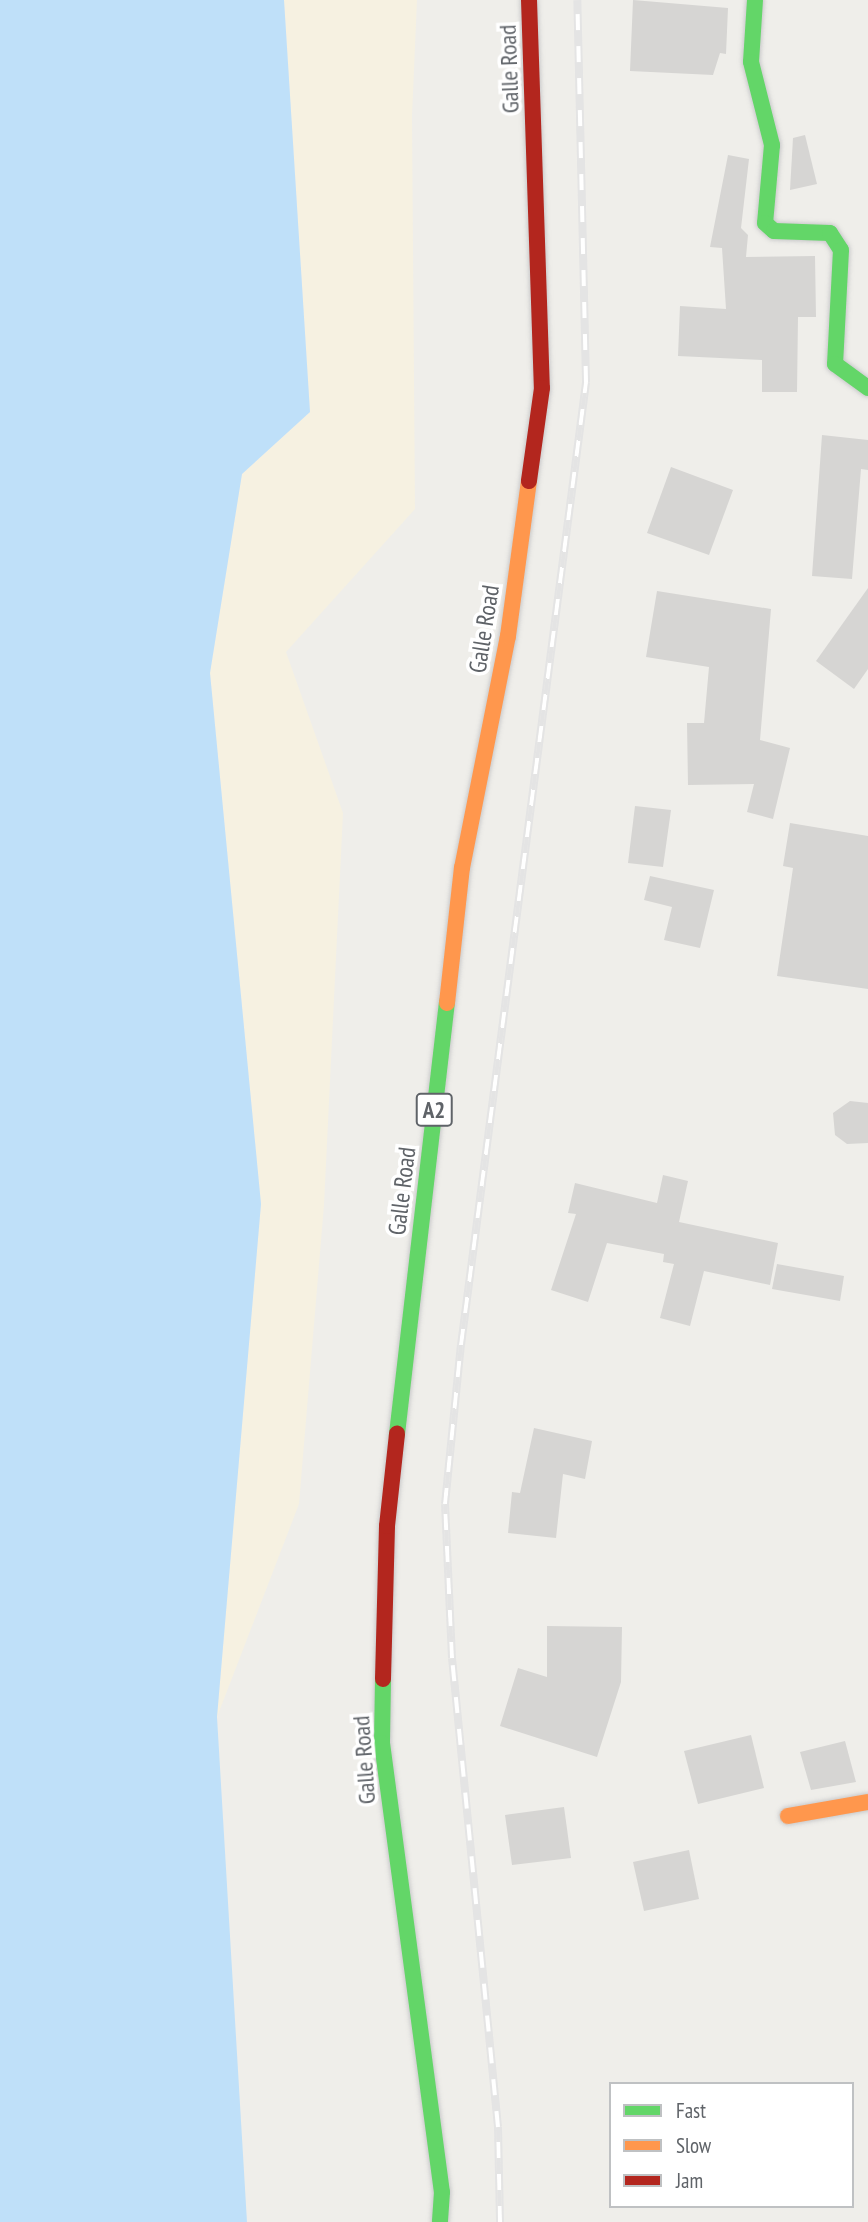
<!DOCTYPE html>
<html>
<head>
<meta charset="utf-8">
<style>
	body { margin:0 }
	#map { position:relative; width:868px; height:2222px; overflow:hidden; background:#efeeea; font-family:"PT Sans Narrow",sans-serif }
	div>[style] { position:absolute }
	.sand>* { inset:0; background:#f6f1e1 }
	.water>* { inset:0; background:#bfe0f9 }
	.building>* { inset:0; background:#d6d5d3 }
	.roads { filter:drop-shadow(0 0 2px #cacacb) drop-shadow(0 0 2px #cacacb) }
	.fast>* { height:16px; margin:-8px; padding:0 8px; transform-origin:8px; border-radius:8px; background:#63d668 }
	.slow>* { height:16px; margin:-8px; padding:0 8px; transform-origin:8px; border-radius:8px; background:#ff974d }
	.jam>* { height:16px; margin:-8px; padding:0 8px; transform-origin:8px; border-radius:8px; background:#b3261e }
	.rail>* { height:8px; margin-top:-4px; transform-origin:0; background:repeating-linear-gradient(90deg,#fff 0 16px,#e4e4e4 0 32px); box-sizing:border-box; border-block:2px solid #e4e4e4 }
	span { translate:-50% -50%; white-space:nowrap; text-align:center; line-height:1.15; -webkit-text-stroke:7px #fff; paint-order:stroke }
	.shield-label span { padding:2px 5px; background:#fff; border:2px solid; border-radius:5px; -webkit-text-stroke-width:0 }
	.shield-label { font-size:23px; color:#5f6368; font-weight:700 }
	.street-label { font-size:24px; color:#5f6368 }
	.legend { position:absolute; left:609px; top:2082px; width:245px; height:126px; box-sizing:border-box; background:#fff; border:2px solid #bfc1c3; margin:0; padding:9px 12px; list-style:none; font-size:21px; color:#5f6368 }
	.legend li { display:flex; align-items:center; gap:14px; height:35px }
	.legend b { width:35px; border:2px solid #bfc1c3 }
</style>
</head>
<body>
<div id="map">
	<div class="sand">
		<div style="clip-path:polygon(284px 0,417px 0,412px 116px,415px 509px,286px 652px,343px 813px,324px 1205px,299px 1504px,217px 1717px,261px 1204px,210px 673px,242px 474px,310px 412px)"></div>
	</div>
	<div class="water">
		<div style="clip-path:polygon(0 0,284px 0,310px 412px,242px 474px,210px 673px,261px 1204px,217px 1717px,247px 2222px,0 2222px)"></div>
	</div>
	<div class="building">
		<div style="clip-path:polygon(633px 0,728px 8px,726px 54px,720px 53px,713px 75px,630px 71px)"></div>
		<div style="clip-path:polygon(805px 135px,817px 184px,790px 190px,793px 138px)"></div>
		<div style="clip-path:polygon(728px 155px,749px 159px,741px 228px,748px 235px,746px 257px,815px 256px,816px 317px,798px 317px,797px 392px,762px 392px,762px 360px,678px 356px,680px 306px,726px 309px,722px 248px,710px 247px)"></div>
		<div style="clip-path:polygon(822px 435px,868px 440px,868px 470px,861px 469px,852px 579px,812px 576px)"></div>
		<div style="clip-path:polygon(671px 467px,733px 490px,709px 555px,647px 533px)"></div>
		<div style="clip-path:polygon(868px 588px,868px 669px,854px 689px,816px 661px)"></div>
		<div style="clip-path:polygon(657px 591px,771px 609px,760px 740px,790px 748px,773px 819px,747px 812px,754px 784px,688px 785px,687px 723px,704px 723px,709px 667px,646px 657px)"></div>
		<div style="clip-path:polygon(635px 806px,671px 810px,663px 867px,628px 863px)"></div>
		<div style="clip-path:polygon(790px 823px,868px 836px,868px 989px,777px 976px,793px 868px,783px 866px)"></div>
		<div style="clip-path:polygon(650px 876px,714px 890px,700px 948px,664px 940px,672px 907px,644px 900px)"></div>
		<div style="clip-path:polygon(850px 1101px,868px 1103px,868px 1143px,847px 1144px,835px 1135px,833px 1113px)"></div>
		<div style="clip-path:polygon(663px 1175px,688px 1181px,679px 1222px,778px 1243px,770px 1285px,704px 1271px,690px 1326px,660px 1318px,674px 1264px,663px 1262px,664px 1254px,607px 1243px,588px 1302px,551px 1290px,576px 1214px,568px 1213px,575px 1183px,657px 1203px)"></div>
		<div style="clip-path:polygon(777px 1264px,844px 1276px,840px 1301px,772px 1289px)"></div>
		<div style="clip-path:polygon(534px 1428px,592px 1441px,585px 1479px,563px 1474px,556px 1538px,508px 1533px,512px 1492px,520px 1493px)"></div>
		<div style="clip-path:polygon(547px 1626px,622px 1627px,621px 1682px,597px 1757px,500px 1726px,518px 1668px,547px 1677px)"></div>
		<div style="clip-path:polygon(751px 1735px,764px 1788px,698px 1804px,684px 1751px)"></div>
		<div style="clip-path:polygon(845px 1741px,856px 1782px,811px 1790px,800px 1752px)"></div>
		<div style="clip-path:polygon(564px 1807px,571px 1858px,512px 1865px,505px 1815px)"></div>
		<div style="clip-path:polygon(689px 1850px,699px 1899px,644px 1911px,633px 1862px)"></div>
	</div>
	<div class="roads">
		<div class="fast">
			<div style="left:755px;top:0;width:62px;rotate:93.7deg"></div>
			<div style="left:751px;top:62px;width:86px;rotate:75.8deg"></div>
			<div style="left:772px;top:145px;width:78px;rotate:95.1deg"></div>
			<div style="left:765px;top:223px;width:12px;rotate:42deg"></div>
			<div style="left:774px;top:231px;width:56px;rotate:2deg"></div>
			<div style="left:830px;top:233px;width:20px;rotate:57deg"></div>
			<div style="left:841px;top:250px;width:114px;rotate:93deg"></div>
			<div style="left:835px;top:364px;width:41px;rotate:36deg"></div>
			<div style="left:397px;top:1434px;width:434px;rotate:-83.4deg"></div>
			<div style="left:383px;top:1679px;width:64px;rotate:90.9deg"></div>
			<div style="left:382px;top:1743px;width:453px;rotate:82.4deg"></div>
			<div style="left:442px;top:2192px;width:30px;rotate:94deg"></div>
		</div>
		<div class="slow">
			<div style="left:447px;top:1003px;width:136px;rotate:-83.7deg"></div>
			<div style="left:462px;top:868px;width:237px;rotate:-78.8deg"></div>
			<div style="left:508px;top:636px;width:156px;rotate:-82.3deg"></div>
			<div style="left:788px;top:1816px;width:81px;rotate:-9.9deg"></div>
		</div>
		<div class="jam">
			<div style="left:529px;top:0;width:388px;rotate:88.1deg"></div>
			<div style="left:542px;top:388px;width:94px;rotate:98deg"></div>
			<div style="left:383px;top:1679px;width:153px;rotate:-88.5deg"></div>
			<div style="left:387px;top:1526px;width:93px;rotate:-83.8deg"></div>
		</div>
	</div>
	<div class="rail">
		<div style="left:500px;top:2222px;width:95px;rotate:-91.2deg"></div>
		<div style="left:498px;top:2127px;width:471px;rotate:-95.6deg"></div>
		<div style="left:452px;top:1658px;width:154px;rotate:-92.6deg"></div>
		<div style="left:445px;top:1504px;width:160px;rotate:-84.3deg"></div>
		<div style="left:461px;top:1345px;width:971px;rotate:-82.6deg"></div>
		<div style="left:586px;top:382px;width:382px;rotate:-91.3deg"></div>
	</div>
	<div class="shield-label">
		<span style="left:434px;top:1110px">A2</span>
	</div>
	<div class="street-label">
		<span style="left:509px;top:69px;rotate:-92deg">Galle Road</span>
		<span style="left:484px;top:629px;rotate:-81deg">Galle Road</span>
		<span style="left:402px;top:1191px;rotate:-83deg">Galle Road</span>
		<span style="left:364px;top:1760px;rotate:-94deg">Galle Road</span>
	</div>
	<ul class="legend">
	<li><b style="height:9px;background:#63d668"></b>Fast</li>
	<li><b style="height:9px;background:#ff974d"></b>Slow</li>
	<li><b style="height:9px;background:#b3261e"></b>Jam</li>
	</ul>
</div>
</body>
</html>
